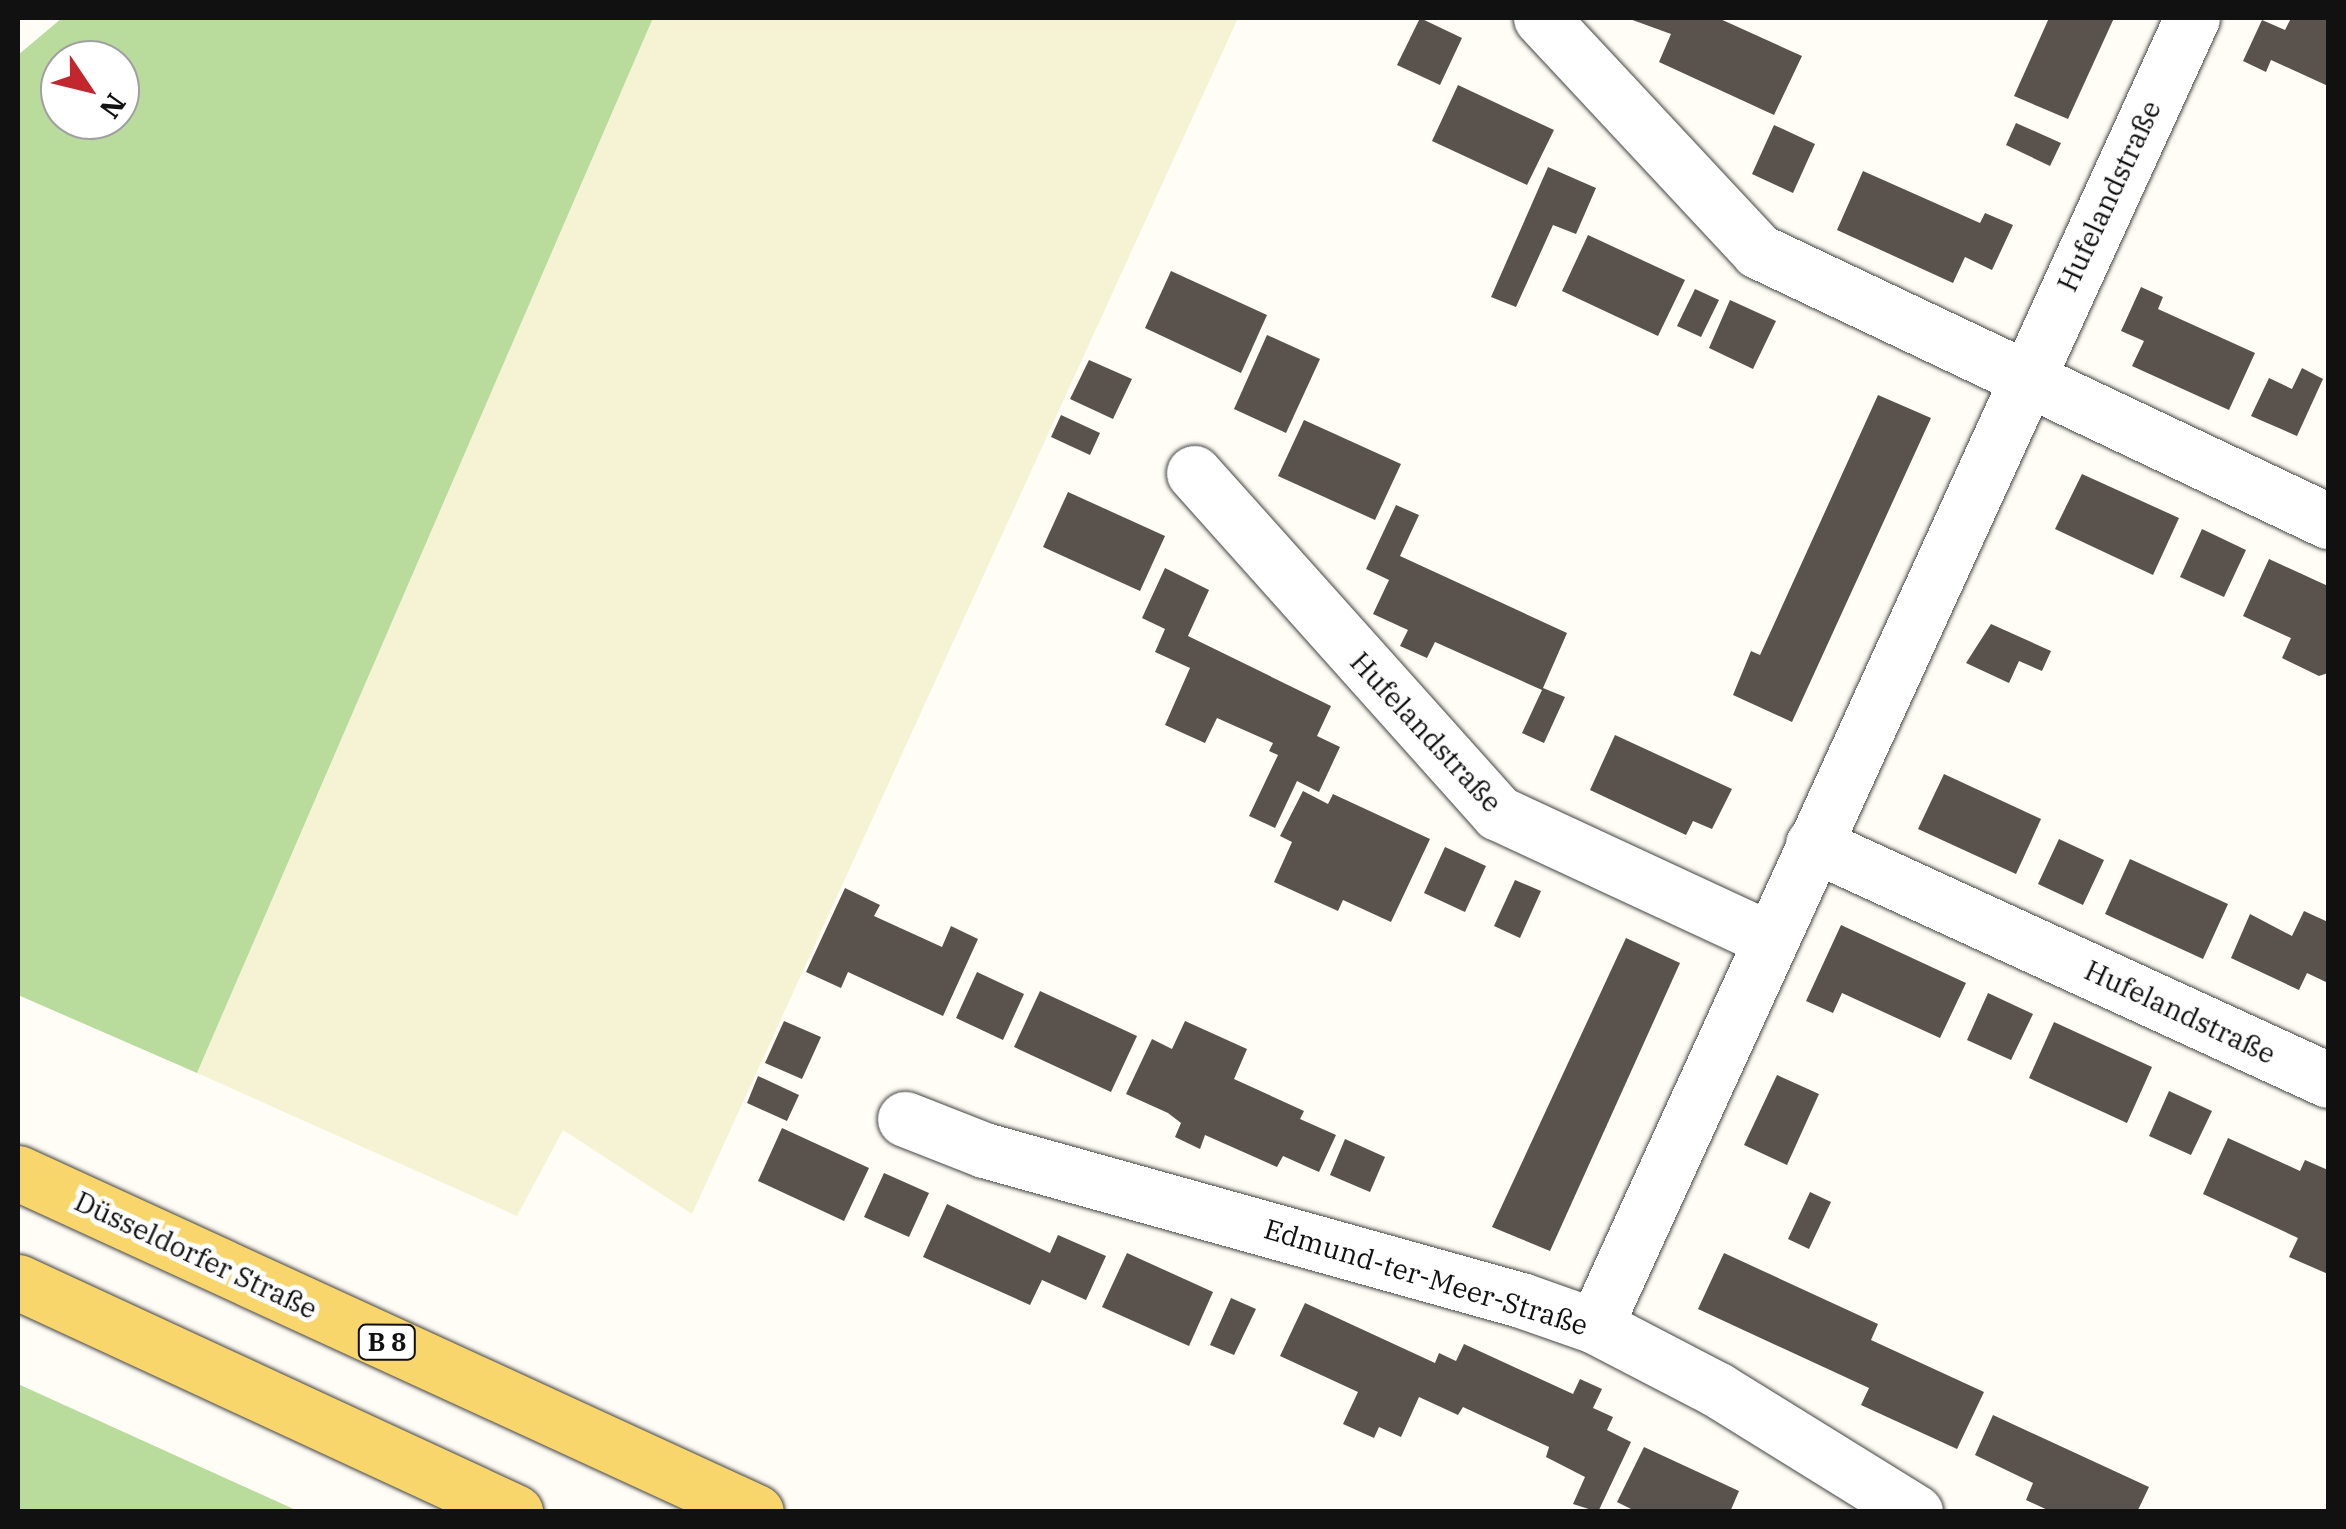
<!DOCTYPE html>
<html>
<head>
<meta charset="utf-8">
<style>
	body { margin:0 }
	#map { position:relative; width:2346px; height:1529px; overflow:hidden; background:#fffdf5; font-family:"IBM Plex Serif",serif }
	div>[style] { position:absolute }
	.farmland>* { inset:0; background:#f6f3d4 }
	.forest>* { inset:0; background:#b9dc9c }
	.building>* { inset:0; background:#5a524d }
	.roads { filter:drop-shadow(0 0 2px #444) drop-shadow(0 0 2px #444) }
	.street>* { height:55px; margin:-27.5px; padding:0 27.5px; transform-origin:27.5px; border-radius:27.5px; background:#fff }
	.primary>* { height:55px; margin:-27.5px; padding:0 27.5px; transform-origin:27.5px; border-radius:27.5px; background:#f9d66b }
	span { translate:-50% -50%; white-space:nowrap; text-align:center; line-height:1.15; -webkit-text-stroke:10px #fff; paint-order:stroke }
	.shield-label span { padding:2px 8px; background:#fff; border:2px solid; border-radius:8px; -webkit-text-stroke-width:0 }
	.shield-label { font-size:25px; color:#111; font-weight:700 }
	.street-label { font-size:28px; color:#111 }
	.frame { position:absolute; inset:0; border:20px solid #111; pointer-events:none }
	.north { position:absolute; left:40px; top:40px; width:100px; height:100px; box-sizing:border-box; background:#fff; border:2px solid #a0a0a0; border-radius:50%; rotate:125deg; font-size:28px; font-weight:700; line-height:40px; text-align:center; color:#111 }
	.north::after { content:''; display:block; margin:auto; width:35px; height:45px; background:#c4262e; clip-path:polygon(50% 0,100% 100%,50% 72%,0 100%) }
</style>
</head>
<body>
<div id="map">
	<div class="farmland">
		<div style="clip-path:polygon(653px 18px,1238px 18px,692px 1214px,563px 1130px,517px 1216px,197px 1073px)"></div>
	</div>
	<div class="forest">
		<div style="clip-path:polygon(evenodd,62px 18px,653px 18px,197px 1073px,18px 995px,18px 55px,62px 18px,60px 60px,120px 60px,120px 120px,60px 120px,60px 60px)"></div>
		<div style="clip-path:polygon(18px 1384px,298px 1511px,18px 1511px)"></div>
	</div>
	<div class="building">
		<div style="clip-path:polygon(1420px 18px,1462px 38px,1440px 85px,1397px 65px)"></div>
		<div style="clip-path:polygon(1627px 18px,1718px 18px,1802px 56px,1774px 115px,1659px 62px,1671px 34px)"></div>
		<div style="clip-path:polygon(2049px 18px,2114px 18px,2068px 119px,2014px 96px)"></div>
		<div style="clip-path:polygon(2291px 18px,2328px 19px,2328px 86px,2271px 60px,2266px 72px,2243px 61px,2262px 20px,2285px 30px)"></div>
		<div style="clip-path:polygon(1458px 85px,1554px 130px,1527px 185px,1432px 141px)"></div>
		<div style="clip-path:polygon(2016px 123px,2061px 143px,2050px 166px,2006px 145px)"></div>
		<div style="clip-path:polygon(1774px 125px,1815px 144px,1793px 193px,1752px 174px)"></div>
		<div style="clip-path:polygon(1548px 167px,1596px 188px,1576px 234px,1553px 225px,1516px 307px,1491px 297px)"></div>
		<div style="clip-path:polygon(1863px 171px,1980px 223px,1985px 213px,2013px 225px,1992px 270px,1965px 257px,1953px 283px,1837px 230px)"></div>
		<div style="clip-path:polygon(1588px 235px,1685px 280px,1658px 336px,1562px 291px)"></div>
		<div style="clip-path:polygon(1171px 271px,1267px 315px,1241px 373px,1145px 328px)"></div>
		<div style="clip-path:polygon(2141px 287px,2163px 297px,2158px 309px,2255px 353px,2229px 410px,2132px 366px,2144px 341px,2121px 331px)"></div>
		<div style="clip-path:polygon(1695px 289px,1719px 300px,1701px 337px,1677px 326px)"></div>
		<div style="clip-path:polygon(1730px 300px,1776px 321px,1753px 369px,1709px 348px)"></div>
		<div style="clip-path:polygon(1267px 335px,1320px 359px,1286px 433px,1234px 409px)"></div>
		<div style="clip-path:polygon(1089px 360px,1132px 379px,1113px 419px,1070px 399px)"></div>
		<div style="clip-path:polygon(2302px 368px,2323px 379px,2297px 436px,2251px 416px,2269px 378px,2292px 389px)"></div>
		<div style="clip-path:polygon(1878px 395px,1931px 418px,1792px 722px,1733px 695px,1751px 651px,1760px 655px)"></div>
		<div style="clip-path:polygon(1061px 415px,1100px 433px,1090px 455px,1051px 437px)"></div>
		<div style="clip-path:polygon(1304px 420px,1401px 464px,1375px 520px,1278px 476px)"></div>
		<div style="clip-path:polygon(2082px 474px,2179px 518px,2153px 575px,2055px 529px)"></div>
		<div style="clip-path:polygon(1068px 492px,1165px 536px,1140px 591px,1043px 547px)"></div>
		<div style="clip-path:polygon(1396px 505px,1419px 515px,1400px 556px,1567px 633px,1543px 688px,1565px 697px,1544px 743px,1522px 733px,1542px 690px,1435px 642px,1427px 658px,1400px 646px,1408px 630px,1373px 614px,1389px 580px,1366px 569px)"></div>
		<div style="clip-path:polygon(2202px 529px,2246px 550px,2224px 597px,2180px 577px)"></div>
		<div style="clip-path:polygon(2269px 559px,2328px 586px,2328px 673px,2319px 676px,2282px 658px,2291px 638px,2243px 616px)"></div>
		<div style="clip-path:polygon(1165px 568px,1209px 590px,1188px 636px,1331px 706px,1317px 736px,1340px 747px,1319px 792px,1297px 781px,1275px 828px,1249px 816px,1278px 755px,1269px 751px,1273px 743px,1217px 718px,1205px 743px,1165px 725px,1190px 668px,1155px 652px,1165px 629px,1142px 618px)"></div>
		<div style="clip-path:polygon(1991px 624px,2051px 651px,2042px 671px,2019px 661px,2009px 683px,1966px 663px)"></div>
		<div style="clip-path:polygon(1615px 735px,1732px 789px,1712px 829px,1693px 821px,1686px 835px,1590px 790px)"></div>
		<div style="clip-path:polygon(1944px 774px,2041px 819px,2016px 874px,1918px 829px)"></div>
		<div style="clip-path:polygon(1303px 791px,1328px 804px,1333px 794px,1430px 839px,1391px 922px,1343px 900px,1338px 911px,1274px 882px,1292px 842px,1280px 836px)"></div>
		<div style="clip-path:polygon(2059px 839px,2104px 860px,2083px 905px,2038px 884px)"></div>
		<div style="clip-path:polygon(1445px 847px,1486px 866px,1465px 912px,1424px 893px)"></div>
		<div style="clip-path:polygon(2130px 859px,2228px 904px,2203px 959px,2105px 914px)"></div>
		<div style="clip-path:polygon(1515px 880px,1541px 891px,1520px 938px,1494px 926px)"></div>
		<div style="clip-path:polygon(845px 888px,880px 905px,874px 916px,942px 947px,951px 926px,978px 939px,943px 1016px,848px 972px,841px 988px,806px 972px)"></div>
		<div style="clip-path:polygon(2304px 911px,2328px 922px,2328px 983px,2307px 973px,2299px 990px,2231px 958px,2250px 914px,2292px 936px)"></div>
		<div style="clip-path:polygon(1841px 925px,1966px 983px,1940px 1038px,1842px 993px,1833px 1013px,1806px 1001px)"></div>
		<div style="clip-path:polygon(1626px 938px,1680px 963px,1550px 1251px,1492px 1227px)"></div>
		<div style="clip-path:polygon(977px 972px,1024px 994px,1003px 1040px,956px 1018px)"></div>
		<div style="clip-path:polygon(1040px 991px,1137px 1036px,1111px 1092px,1014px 1047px)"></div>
		<div style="clip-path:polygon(1988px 993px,2033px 1014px,2011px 1060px,1967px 1040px)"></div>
		<div style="clip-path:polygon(784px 1021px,821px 1037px,802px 1079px,765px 1063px)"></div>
		<div style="clip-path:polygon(1185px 1021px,1247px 1049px,1234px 1079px,1304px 1111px,1300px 1119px,1336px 1135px,1319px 1172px,1283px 1156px,1277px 1167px,1205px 1135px,1200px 1149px,1175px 1137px,1181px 1123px,1168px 1113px,1126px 1094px,1152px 1039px,1172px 1049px)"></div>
		<div style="clip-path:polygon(2054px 1022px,2152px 1067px,2127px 1123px,2029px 1078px)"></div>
		<div style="clip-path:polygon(1777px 1075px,1819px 1094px,1787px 1165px,1744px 1145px)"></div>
		<div style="clip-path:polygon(758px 1076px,799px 1095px,787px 1121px,747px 1103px)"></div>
		<div style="clip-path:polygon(2169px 1091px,2212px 1111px,2191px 1155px,2149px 1136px)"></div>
		<div style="clip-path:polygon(782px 1128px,869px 1168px,844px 1221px,758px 1181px)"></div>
		<div style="clip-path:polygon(2228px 1138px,2300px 1171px,2305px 1160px,2328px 1170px,2328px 1274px,2289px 1257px,2298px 1238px,2203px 1194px)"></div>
		<div style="clip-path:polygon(1345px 1139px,1385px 1157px,1370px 1192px,1330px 1175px)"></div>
		<div style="clip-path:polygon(884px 1173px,929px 1193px,909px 1237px,864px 1217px)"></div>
		<div style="clip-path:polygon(1810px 1192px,1831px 1202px,1809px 1249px,1788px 1239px)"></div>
		<div style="clip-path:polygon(947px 1204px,1050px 1253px,1058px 1235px,1106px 1256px,1086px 1300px,1042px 1280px,1030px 1305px,923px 1257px)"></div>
		<div style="clip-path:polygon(1127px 1253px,1213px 1292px,1189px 1346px,1102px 1307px)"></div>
		<div style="clip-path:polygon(1724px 1253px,1878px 1324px,1871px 1340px,1984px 1392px,1957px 1449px,1861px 1405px,1869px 1388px,1698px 1309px)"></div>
		<div style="clip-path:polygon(1231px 1298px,1256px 1309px,1234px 1355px,1210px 1345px)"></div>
		<div style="clip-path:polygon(1305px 1303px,1435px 1363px,1439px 1353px,1456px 1361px,1464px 1344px,1573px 1394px,1580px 1379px,1602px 1389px,1593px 1408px,1613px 1417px,1607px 1430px,1631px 1442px,1598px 1512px,1573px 1504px,1585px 1477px,1546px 1457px,1549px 1447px,1463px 1407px,1458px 1415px,1419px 1397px,1401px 1437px,1379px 1427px,1374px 1438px,1343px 1424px,1358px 1392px,1280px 1356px)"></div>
		<div style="clip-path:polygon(1993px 1415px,2149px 1487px,2137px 1512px,2052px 1512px,2026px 1500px,2033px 1483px,1975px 1455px)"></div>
		<div style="clip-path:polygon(1644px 1447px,1739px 1491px,1730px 1512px,1637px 1512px,1617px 1502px)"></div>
	</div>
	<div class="roads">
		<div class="street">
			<div style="left:1541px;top:18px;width:318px;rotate:47deg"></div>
			<div style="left:1758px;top:251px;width:631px;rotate:25.35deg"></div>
			<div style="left:1194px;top:473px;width:456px;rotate:48.2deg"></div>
			<div style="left:1498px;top:813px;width:300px;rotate:24.9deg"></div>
			<div style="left:1813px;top:844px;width:566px;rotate:24.62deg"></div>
			<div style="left:905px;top:1119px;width:85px;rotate:21.4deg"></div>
			<div style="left:984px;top:1150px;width:558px;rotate:15.61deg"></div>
			<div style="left:1521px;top:1300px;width:78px;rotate:19.4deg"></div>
			<div style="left:1595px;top:1326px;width:139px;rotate:27.5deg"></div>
			<div style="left:1718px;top:1390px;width:232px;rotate:31.8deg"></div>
			<div style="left:1595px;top:1326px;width:1438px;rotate:-65.47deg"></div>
		</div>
		<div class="primary">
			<div style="left:18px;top:1173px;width:812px;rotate:24.67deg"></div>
			<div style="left:18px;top:1282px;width:548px;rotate:24.83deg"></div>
		</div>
	</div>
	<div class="shield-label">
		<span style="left:387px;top:1342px">B 8</span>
	</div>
	<div class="street-label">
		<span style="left:2109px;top:196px;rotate:-65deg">Hufelandstraße</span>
		<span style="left:1426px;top:732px;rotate:47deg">Hufelandstraße</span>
		<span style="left:2180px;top:1012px;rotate:25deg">Hufelandstraße</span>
		<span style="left:196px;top:1255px;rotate:25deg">Düsseldorfer Straße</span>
		<span style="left:1426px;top:1277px;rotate:17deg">Edmund-ter-Meer-Straße</span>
	</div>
	<div class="frame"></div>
	<div class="north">N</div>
</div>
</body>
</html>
